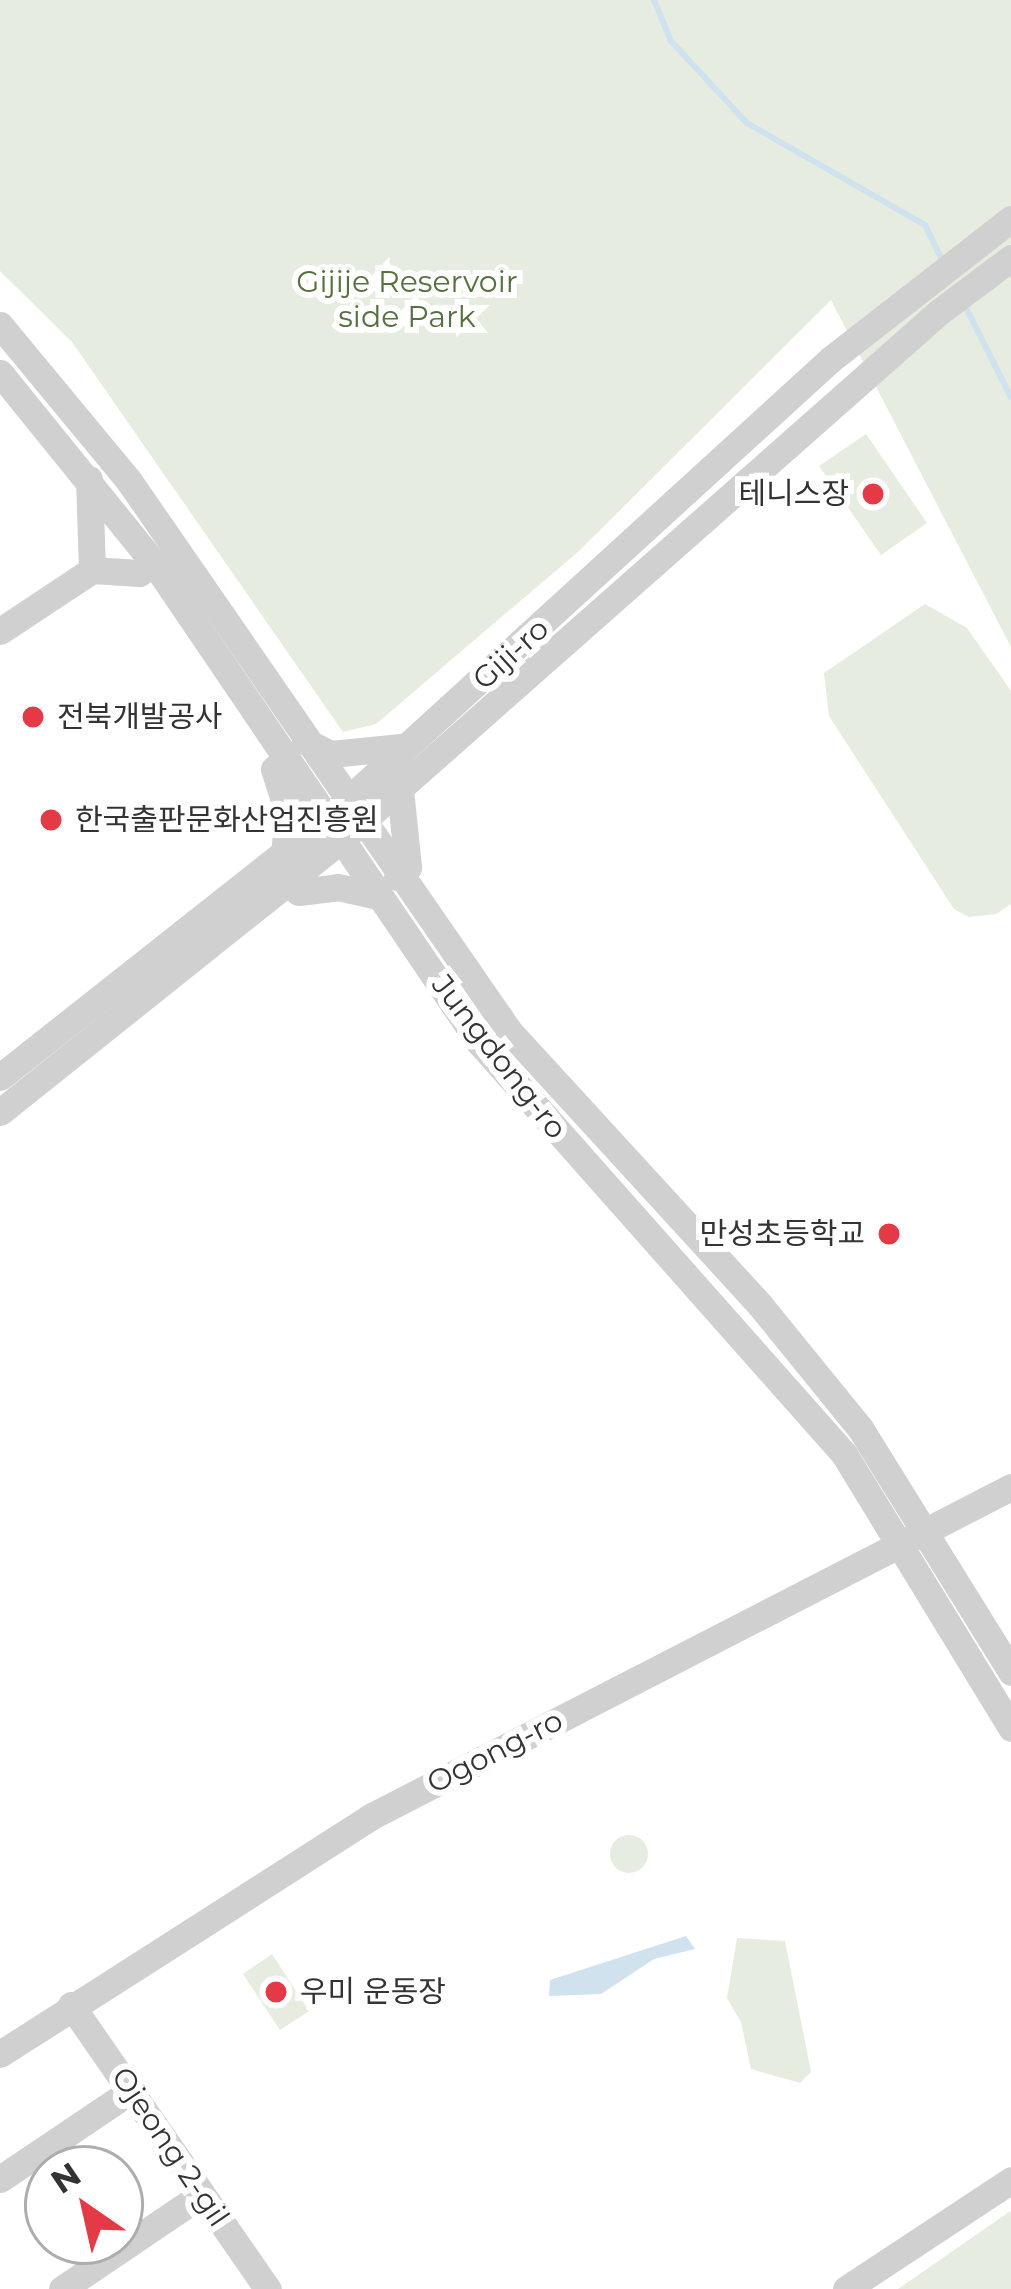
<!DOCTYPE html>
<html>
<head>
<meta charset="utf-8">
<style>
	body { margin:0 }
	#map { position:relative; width:1011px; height:2289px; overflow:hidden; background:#fff; font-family:Montserrat,"Noto Sans KR",sans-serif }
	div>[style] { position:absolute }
	.green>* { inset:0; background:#e6ecdf }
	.round { border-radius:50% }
	.water>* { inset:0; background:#cfe2ee }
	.stream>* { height:6px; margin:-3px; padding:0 3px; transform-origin:3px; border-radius:3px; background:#cfe2ee }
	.minor>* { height:27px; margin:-13.5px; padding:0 13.5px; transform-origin:13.5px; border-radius:13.5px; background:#d0d0d0 }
	.dots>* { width:33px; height:33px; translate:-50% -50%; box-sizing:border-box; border:6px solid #fff; border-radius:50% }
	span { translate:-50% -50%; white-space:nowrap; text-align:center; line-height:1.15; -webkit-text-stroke:12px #fff; paint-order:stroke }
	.park-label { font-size:30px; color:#56703f }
	.poi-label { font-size:30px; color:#333 }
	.right { translate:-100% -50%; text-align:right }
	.left { translate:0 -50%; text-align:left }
	.street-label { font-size:30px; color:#333 }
	.north { position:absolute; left:24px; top:2145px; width:120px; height:120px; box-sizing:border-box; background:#fff; border:3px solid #adadad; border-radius:50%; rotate:326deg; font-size:33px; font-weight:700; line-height:48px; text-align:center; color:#333 }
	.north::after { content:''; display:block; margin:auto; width:42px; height:54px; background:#e63946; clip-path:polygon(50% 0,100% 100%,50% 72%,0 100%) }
</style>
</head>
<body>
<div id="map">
	<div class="green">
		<div style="clip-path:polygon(0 0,1011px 0,1011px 647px,831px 300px,579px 551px,376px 724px,343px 732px,72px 342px,0 271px)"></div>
		<div style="clip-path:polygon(866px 434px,927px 523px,881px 555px,819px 466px)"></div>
		<div style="clip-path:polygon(925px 604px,967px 628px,1011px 691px,1011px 904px,996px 914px,969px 917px,954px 909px,829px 716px,824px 673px)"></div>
		<div class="round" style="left:610px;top:1835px;width:38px;height:38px"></div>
		<div style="clip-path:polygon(737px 1938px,785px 1941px,811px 2072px,800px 2083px,751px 2069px,741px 2022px,727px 1998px)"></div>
		<div style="clip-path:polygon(272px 1954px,309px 2011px,280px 2030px,243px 1974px)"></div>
		<div style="clip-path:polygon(1011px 2211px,1011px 2289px,898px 2289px,1006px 2214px)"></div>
	</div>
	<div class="water">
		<div style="clip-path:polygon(686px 1936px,695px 1949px,654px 1959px,601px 1994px,549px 1996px,550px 1980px)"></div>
	</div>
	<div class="stream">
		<div style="left:654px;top:0;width:44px;rotate:67.5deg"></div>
		<div style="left:671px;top:41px;width:112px;rotate:47.2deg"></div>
		<div style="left:747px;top:123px;width:205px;rotate:29.8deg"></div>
		<div style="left:925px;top:225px;width:39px;rotate:64deg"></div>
		<div style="left:964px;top:304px;width:104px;rotate:63.2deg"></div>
	</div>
	<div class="minor">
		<div style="left:0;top:325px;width:202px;rotate:50.4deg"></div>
		<div style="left:129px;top:481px;width:669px;rotate:55.36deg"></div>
		<div style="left:509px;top:1031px;width:372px;rotate:47.5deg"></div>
		<div style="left:760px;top:1305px;width:159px;rotate:50.9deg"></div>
		<div style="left:860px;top:1428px;width:287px;rotate:58.2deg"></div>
		<div style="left:0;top:373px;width:245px;rotate:51deg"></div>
		<div style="left:154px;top:563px;width:579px;rotate:55.84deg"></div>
		<div style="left:479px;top:1042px;width:550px;rotate:48.46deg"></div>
		<div style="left:844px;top:1454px;width:321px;rotate:58.6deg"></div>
		<div style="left:89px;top:479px;width:91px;rotate:88.1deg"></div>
		<div style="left:0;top:631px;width:110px;rotate:-33.5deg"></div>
		<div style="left:92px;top:570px;width:47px;rotate:3.7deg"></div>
		<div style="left:139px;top:573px;width:18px;rotate:-34deg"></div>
		<div style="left:305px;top:741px;width:29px;rotate:27deg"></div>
		<div style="left:331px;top:754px;width:70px;rotate:-5.7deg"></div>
		<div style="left:283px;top:762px;width:11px;rotate:142deg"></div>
		<div style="left:274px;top:769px;width:46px;rotate:72.3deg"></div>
		<div style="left:288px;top:813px;width:41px;rotate:95.6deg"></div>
		<div style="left:397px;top:877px;width:15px;rotate:-42deg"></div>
		<div style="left:408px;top:867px;width:77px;rotate:-95.9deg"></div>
		<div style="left:287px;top:884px;width:14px;rotate:34deg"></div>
		<div style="left:299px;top:892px;width:39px;rotate:-7deg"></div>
		<div style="left:338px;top:887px;width:41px;rotate:12.7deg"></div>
		<div style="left:0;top:1077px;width:417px;rotate:-38.3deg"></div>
		<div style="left:327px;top:819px;width:682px;rotate:-42.39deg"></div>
		<div style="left:831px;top:359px;width:228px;rotate:-37.9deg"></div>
		<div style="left:0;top:1112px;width:435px;rotate:-38.6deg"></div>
		<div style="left:340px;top:841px;width:799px;rotate:-41.45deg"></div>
		<div style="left:939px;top:312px;width:90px;rotate:-36.9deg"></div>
		<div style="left:71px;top:2005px;width:346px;rotate:55.3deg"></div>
		<div style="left:0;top:2054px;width:439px;rotate:-32.6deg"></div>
		<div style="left:370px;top:1817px;width:721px;rotate:-27.24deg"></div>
		<div style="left:0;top:2179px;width:159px;rotate:-34deg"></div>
		<div style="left:62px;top:2289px;width:168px;rotate:-34.1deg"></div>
		<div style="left:846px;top:2289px;width:198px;rotate:-33.4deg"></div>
	</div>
	<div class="dots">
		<div style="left:873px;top:494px;background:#e63946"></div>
		<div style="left:33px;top:717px;background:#e63946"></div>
		<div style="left:51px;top:820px;background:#e63946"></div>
		<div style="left:889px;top:1234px;background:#e63946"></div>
		<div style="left:276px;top:1992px;background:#e63946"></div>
	</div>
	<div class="park-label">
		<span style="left:407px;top:299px">Gijije Reservoir<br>side Park</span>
	</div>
	<div class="poi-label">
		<span class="right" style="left:849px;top:494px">테니스장</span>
		<span class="left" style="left:57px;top:717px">전북개발공사</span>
		<span class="left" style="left:75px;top:820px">한국출판문화산업진흥원</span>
		<span class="right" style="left:865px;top:1234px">만성초등학교</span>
		<span class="left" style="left:300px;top:1992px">우미 운동장</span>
	</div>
	<div class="street-label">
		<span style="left:511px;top:654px;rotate:-42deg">Giji-ro</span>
		<span style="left:499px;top:1057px;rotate:52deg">Jungdong-ro</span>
		<span style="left:495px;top:1752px;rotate:-27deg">Ogong-ro</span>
		<span style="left:170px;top:2147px;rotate:56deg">Ojeong 2-gil</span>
	</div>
	<div class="north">N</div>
</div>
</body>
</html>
